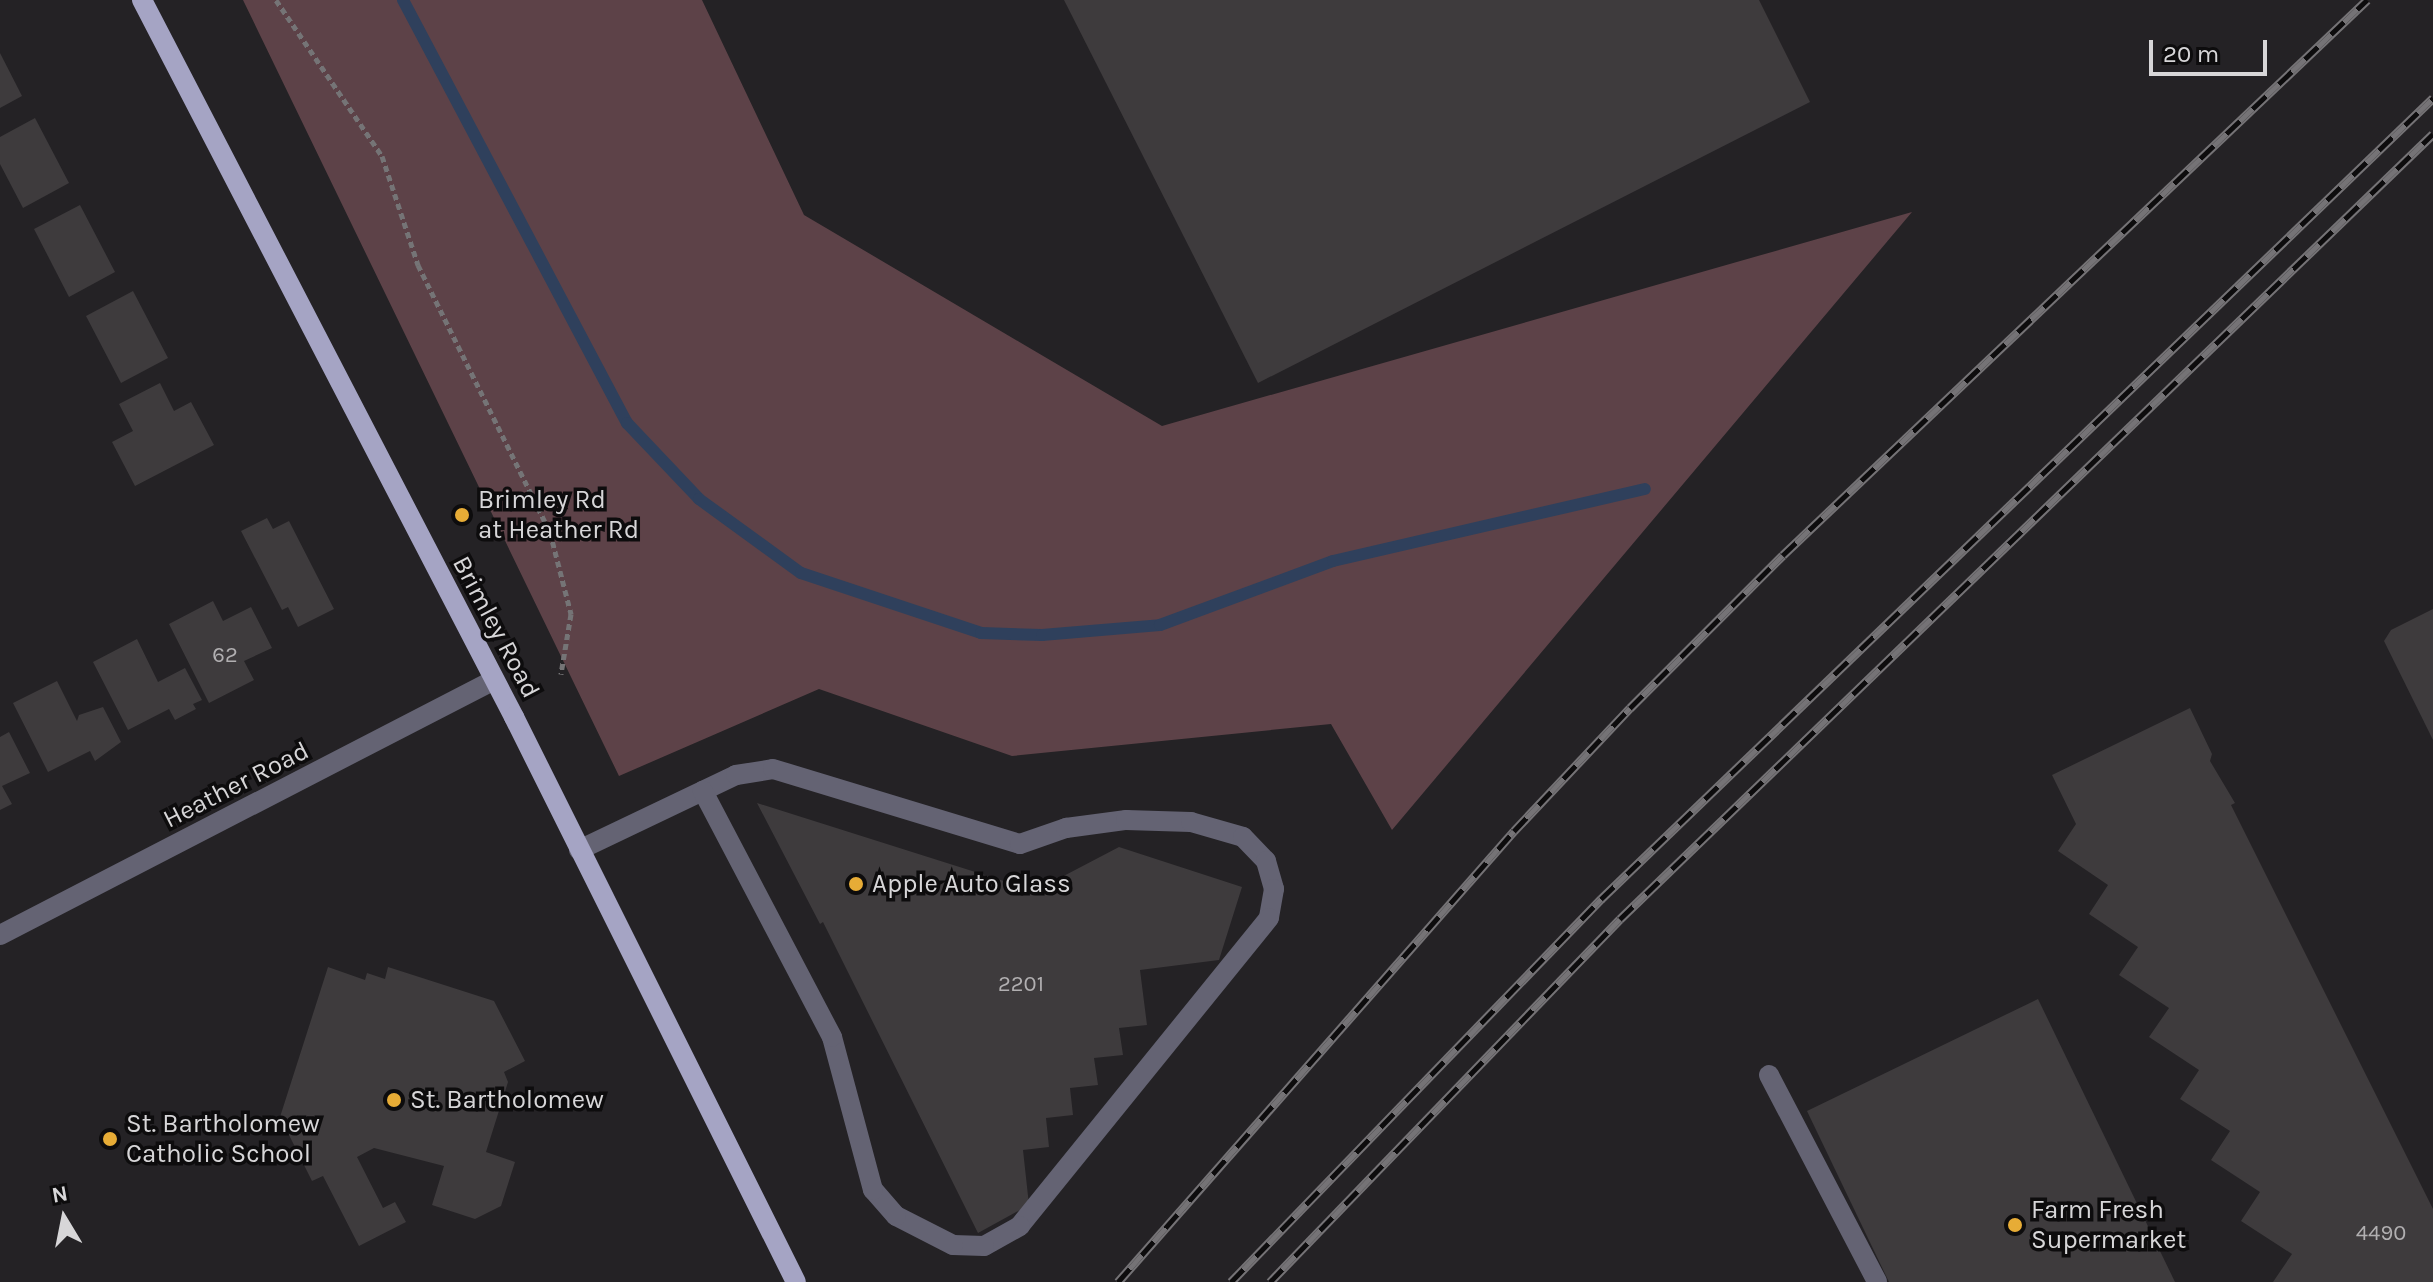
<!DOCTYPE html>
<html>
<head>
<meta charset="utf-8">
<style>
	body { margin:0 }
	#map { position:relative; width:2433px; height:1282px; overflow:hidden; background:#242225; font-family:Karla,sans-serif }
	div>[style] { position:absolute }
	.green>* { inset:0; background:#5d4248 }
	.stream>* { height:12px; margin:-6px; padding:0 6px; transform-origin:6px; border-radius:6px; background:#2f405c }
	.building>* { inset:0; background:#3e3b3d }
	.path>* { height:5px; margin-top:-2.5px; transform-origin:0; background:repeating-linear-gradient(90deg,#757476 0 6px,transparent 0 10px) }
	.minor>* { height:20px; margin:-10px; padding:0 10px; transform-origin:10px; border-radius:10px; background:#646373 }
	.major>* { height:20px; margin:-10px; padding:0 10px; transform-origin:10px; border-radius:10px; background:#a5a4c4 }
	.rail>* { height:9px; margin-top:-4.5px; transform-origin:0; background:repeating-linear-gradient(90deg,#0d0c0d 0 18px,#757376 0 36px); box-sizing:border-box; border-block:2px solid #757376 }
	.dots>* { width:22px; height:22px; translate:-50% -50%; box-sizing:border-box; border:4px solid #0d0c0d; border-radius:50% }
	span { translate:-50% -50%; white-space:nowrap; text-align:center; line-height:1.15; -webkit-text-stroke:7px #0d0c0d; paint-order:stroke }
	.number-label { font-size:22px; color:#b1afb1 }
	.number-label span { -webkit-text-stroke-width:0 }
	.poi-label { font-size:26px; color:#d7d6d8 }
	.left { translate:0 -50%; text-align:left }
	.street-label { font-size:26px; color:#d7d6d8 }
	.north { position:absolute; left:24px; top:1178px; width:80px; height:80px; -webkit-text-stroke:6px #0d0c0d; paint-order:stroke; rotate:350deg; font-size:22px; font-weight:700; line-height:32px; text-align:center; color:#d7d6d8 }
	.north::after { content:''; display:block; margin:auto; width:28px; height:36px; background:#d7d6d8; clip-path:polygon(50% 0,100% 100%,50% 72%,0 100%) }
	.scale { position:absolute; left:2149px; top:40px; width:118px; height:36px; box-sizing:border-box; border:4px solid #d7d6d8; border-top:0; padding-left:10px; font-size:24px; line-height:28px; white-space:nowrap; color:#d7d6d8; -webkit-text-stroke:6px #0d0c0d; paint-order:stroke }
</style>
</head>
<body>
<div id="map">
	<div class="green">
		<div style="clip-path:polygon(243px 0,702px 0,804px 215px,1162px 426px,1912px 212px,1392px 830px,1331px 724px,1012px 756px,819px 689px,619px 776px)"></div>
	</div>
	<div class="stream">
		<div style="left:403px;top:0;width:479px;rotate:62.1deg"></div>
		<div style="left:627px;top:423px;width:105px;rotate:46.5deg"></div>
		<div style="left:699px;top:499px;width:126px;rotate:36deg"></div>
		<div style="left:801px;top:573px;width:190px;rotate:18.4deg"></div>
		<div style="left:981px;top:633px;width:61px;rotate:1.9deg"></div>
		<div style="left:1042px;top:635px;width:118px;rotate:-4.8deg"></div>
		<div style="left:1160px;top:625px;width:184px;rotate:-20.3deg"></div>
		<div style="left:1333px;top:561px;width:320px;rotate:-13deg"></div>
	</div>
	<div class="building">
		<div style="clip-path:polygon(1064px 0,1759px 0,1810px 102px,1258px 383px)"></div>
		<div style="clip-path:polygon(0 53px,22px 96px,0 108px)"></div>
		<div style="clip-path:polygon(35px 118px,69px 183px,23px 208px,0 164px,0 137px)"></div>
		<div style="clip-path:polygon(80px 205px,115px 272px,69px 297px,34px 229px)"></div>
		<div style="clip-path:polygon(133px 291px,168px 358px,121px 383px,86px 316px)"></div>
		<div style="clip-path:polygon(160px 383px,174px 411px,191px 402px,214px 445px,135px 486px,112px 442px,133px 431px,119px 404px)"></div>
		<div style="clip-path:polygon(267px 518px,273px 529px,289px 521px,334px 609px,298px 627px,288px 607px,282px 610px,241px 531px)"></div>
		<div style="clip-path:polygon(213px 601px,223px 621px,251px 607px,272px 648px,244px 661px,254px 680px,209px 703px,169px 624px)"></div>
		<div style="clip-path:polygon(2433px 609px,2433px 740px,2384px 641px,2391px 630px)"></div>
		<div style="clip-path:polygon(137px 639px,158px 682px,185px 668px,202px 700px,193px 704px,196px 709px,175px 720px,169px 709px,128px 730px,93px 662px)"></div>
		<div style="clip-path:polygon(57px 681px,77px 721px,79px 715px,103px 707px,121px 742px,95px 761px,90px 751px,48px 772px,13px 703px)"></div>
		<div style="clip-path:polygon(2190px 708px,2212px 754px,2210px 761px,2235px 803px,2231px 805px,2433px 1209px,2433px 1282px,2273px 1282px,2292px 1254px,2241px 1221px,2260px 1192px,2211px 1160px,2230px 1131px,2180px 1099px,2199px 1070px,2149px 1037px,2169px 1008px,2119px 975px,2138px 947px,2089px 914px,2108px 885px,2058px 851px,2076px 824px,2052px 775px)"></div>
		<div style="clip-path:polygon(9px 732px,30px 773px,2px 786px,12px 804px,0 810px,0 737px)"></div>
		<div style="clip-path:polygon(757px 803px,1035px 891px,1119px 847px,1242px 887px,1219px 960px,1140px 970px,1147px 1025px,1119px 1028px,1123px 1055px,1094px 1058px,1098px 1085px,1070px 1088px,1073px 1115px,1046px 1118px,1049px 1147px,1023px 1150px,1029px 1205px,978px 1233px,823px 922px,820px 924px)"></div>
		<div style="clip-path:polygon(328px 967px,365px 980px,367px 973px,385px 979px,388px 967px,494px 1001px,525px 1061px,504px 1072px,508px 1082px,486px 1152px,515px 1162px,501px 1206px,475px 1219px,432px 1205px,444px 1166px,374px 1148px,357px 1157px,383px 1208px,395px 1202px,406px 1222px,359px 1246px,323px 1176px,312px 1181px,280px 1117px)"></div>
		<div style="clip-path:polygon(2038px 999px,2175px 1282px,1889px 1282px,1807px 1111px)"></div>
	</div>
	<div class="path">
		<div style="left:276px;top:0;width:189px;rotate:55.8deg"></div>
		<div style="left:382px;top:156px;width:115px;rotate:71.7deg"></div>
		<div style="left:418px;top:265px;width:298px;rotate:63.7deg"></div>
		<div style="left:550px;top:532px;width:85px;rotate:75.6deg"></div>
		<div style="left:571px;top:614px;width:61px;rotate:99.5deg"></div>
	</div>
	<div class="minor">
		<div style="left:579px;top:850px;width:174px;rotate:-25.5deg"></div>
		<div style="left:736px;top:775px;width:37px;rotate:-9deg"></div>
		<div style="left:773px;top:769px;width:258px;rotate:16.9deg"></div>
		<div style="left:1020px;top:844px;width:49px;rotate:-19.2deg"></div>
		<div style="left:1066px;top:828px;width:61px;rotate:-7.6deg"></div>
		<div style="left:1126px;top:820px;width:65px;rotate:1.8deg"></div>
		<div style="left:1191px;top:822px;width:54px;rotate:16.1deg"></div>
		<div style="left:1243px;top:837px;width:33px;rotate:46deg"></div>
		<div style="left:1266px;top:861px;width:29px;rotate:74deg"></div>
		<div style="left:1274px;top:889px;width:29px;rotate:100deg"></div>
		<div style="left:1269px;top:918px;width:396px;rotate:129deg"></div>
		<div style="left:1020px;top:1226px;width:41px;rotate:150.9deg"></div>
		<div style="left:984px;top:1246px;width:31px;rotate:-178deg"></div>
		<div style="left:953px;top:1245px;width:64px;rotate:-153deg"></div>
		<div style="left:896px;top:1216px;width:35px;rotate:-131deg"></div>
		<div style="left:873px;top:1190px;width:158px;rotate:-105deg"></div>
		<div style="left:832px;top:1037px;width:278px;rotate:-117.7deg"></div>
		<div style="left:0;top:935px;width:556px;rotate:-27.3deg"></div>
		<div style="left:1769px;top:1075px;width:233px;rotate:62.4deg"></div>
	</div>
	<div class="major">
		<div style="left:142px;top:0;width:808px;rotate:62.58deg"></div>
		<div style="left:514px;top:717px;width:631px;rotate:63.48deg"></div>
	</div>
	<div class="rail">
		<div style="left:1118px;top:1282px;width:600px;rotate:-48.72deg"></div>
		<div style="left:1514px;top:831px;width:169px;rotate:-46.7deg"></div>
		<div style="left:1630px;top:708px;width:216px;rotate:-45deg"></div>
		<div style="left:1783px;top:555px;width:806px;rotate:-43.54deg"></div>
		<div style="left:1231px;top:1282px;width:533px;rotate:-45.99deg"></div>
		<div style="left:1601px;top:899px;width:1155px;rotate:-43.91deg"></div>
		<div style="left:1270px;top:1282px;width:504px;rotate:-46.04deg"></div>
		<div style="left:1620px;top:919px;width:1130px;rotate:-44deg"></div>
	</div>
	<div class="dots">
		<div style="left:462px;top:515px;background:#e7ac36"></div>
		<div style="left:856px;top:884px;background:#e7ac36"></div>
		<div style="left:394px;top:1100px;background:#e7ac36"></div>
		<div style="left:110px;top:1139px;background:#e7ac36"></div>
		<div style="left:2015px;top:1225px;background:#e7ac36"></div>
	</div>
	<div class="number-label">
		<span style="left:225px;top:656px">62</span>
		<span style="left:1021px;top:985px">2201</span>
		<span style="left:2381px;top:1234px">4490</span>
	</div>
	<div class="poi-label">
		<span class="left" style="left:478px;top:515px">Brimley Rd<br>at Heather Rd</span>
		<span class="left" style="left:872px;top:884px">Apple Auto Glass</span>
		<span class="left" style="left:410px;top:1100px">St. Bartholomew</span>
		<span class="left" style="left:126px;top:1139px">St. Bartholomew<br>Catholic School</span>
		<span class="left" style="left:2031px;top:1225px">Farm Fresh<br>Supermarket</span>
	</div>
	<div class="street-label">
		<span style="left:496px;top:627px;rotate:62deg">Brimley Road</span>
		<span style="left:236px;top:785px;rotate:-27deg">Heather Road</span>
	</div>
	<div class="north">N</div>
	<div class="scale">20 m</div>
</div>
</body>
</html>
